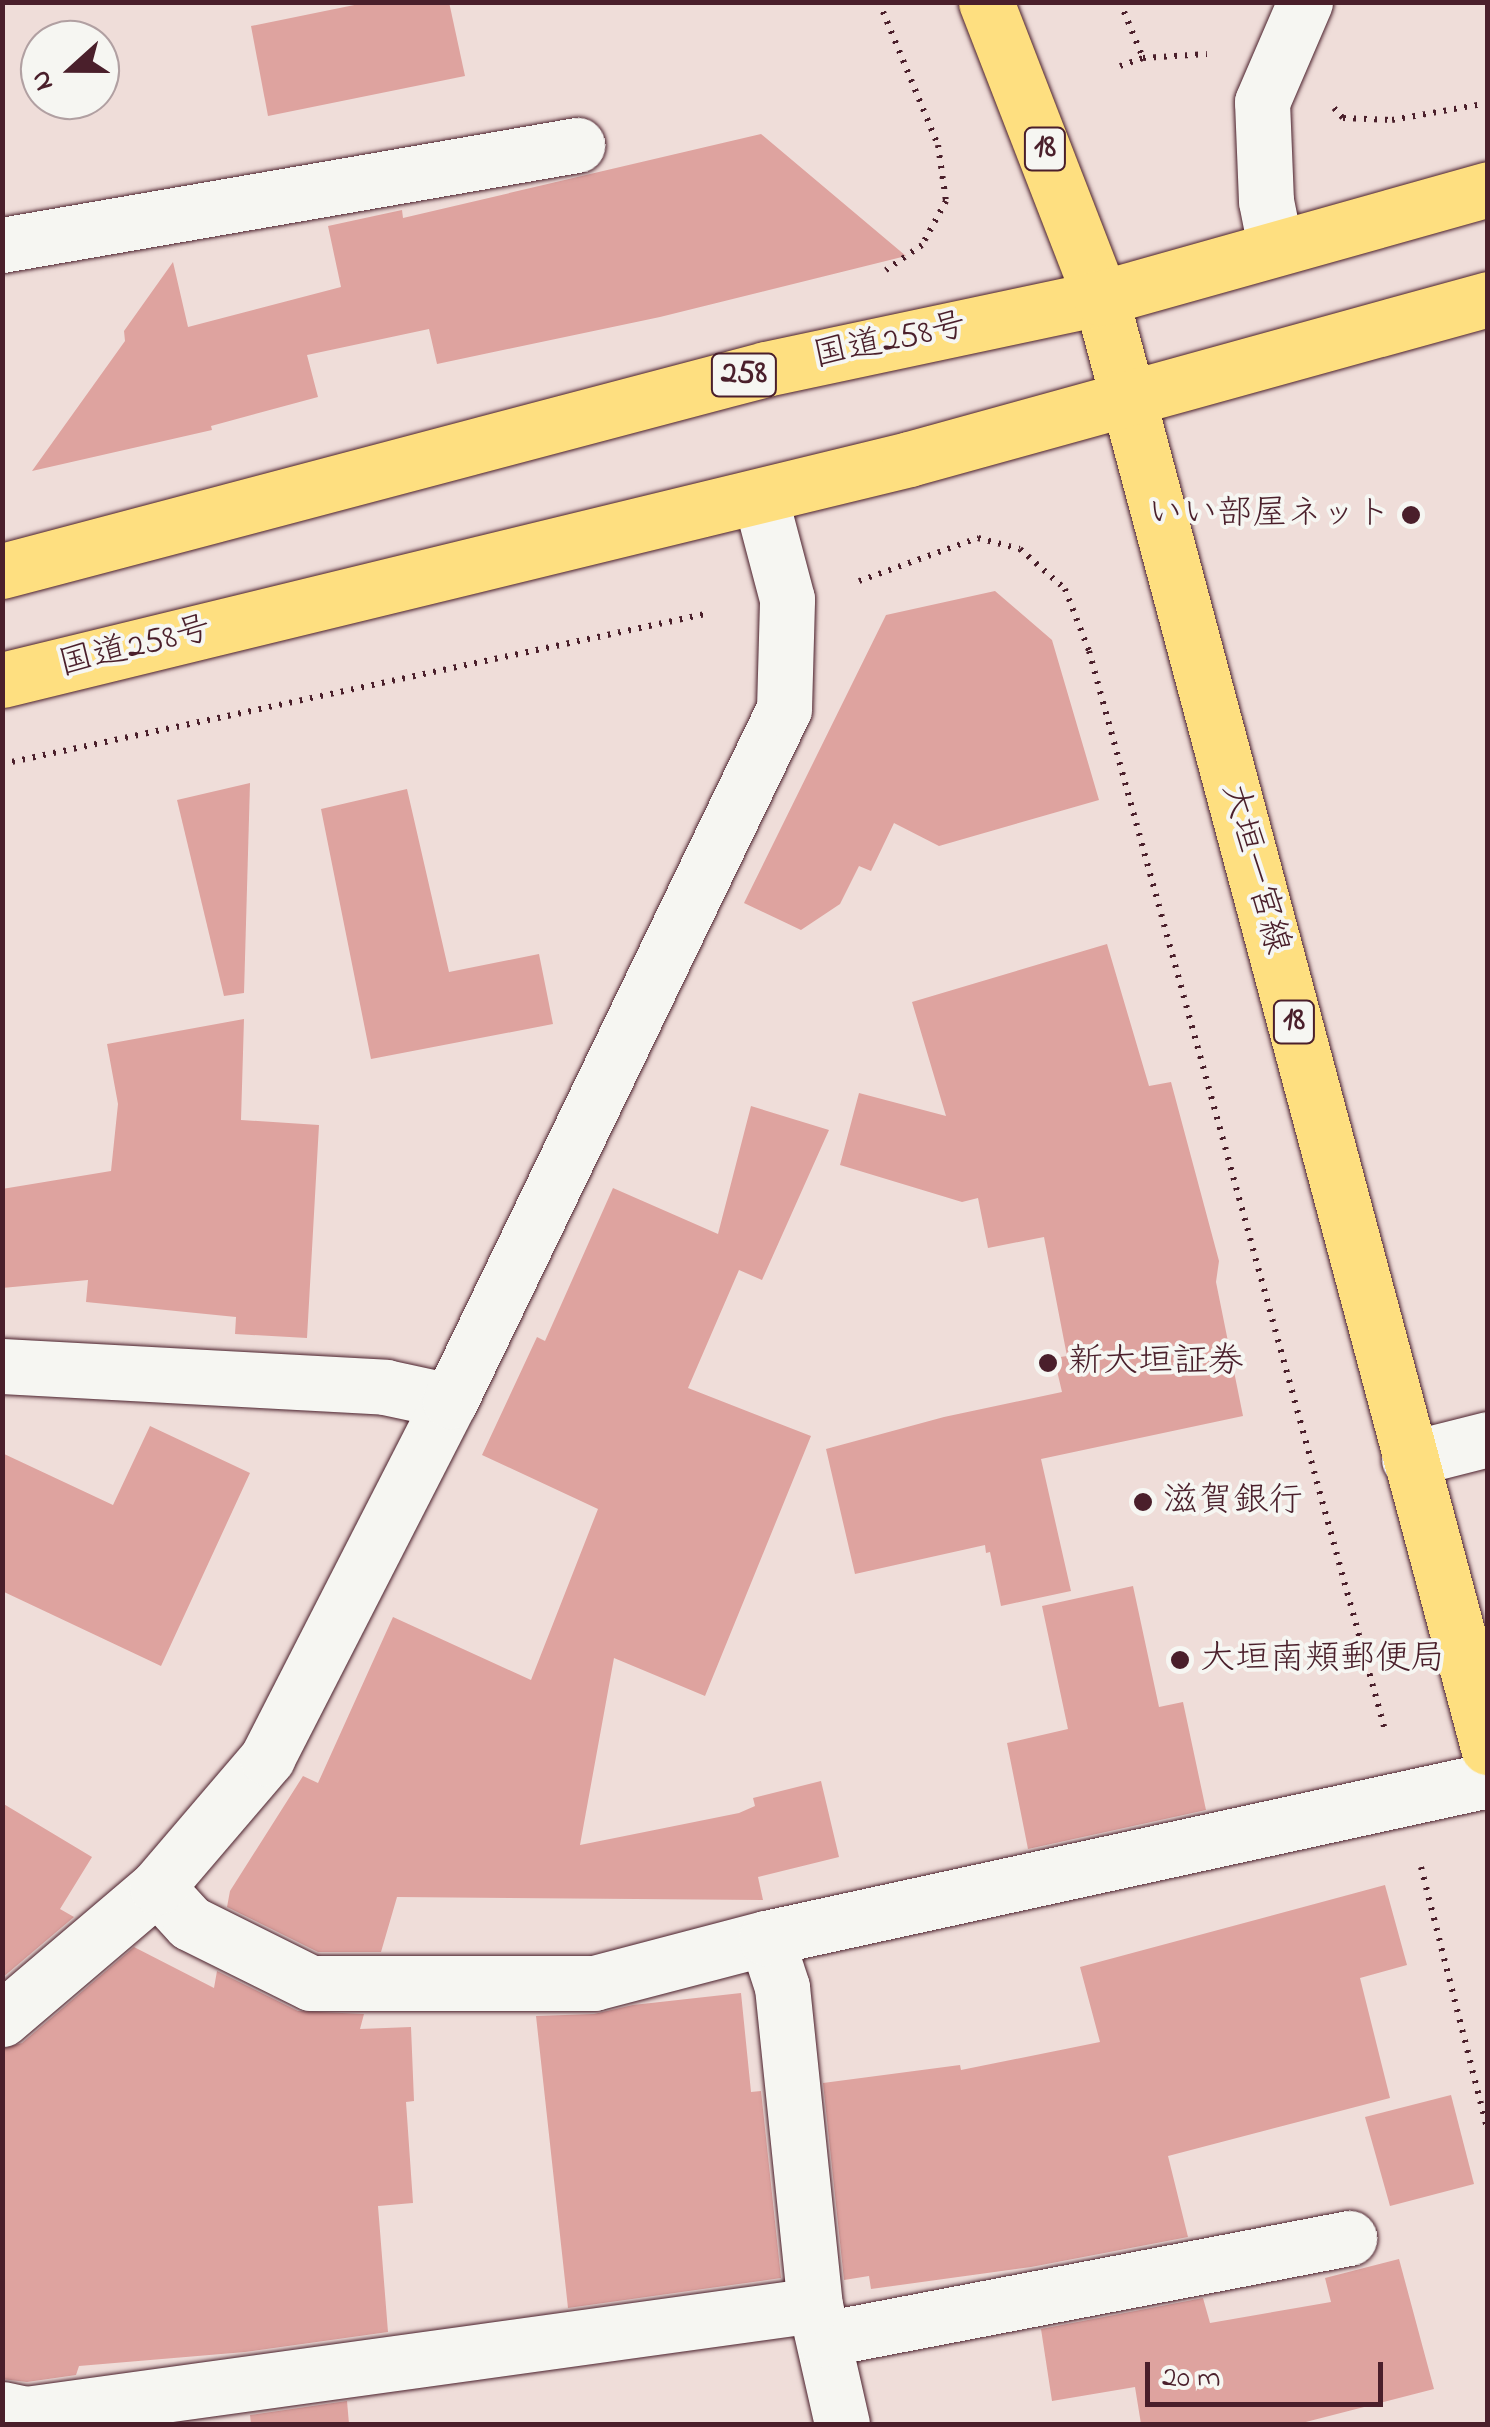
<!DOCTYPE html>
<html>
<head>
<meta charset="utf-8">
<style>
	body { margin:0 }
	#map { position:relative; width:1490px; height:2427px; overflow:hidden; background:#efddd9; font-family:"Indie Flower","Klee One",sans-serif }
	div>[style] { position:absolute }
	.building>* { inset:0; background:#dea39f }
	.path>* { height:6px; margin-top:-3px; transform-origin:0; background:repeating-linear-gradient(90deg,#4a1f2b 0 2.5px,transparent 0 10.5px) }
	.roads { filter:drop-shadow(0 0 2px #4a1f2b) drop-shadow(0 0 2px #4a1f2b) }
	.minor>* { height:55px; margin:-27.5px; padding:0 27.5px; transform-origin:27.5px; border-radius:27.5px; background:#f6f6f2 }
	.major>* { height:55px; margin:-27.5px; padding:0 27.5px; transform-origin:27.5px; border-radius:27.5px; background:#fedf80 }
	.highway>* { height:55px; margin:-27.5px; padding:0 27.5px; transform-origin:27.5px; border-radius:27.5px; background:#fedf80 }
	.dots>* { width:28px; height:28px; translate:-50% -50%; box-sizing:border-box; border:5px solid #f6f6f2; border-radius:50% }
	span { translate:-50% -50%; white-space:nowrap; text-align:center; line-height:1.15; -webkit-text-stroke:8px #f6f6f2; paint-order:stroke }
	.shield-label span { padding:2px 8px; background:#f6f6f2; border:2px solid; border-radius:8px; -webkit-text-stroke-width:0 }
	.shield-label { font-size:32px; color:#4a1f2b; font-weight:700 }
	.street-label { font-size:35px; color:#4a1f2b }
	.poi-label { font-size:35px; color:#4a1f2b }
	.right { translate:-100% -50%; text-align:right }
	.left { translate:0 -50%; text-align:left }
	.frame { position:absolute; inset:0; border:5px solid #4a1f2b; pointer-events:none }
	.north { position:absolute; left:20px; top:20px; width:100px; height:100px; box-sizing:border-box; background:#f6f6f2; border:2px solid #b1a0a2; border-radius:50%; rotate:249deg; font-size:28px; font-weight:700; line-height:40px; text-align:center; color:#4a1f2b }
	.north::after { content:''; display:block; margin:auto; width:35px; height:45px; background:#4a1f2b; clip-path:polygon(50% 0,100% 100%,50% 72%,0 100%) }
	.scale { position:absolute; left:1145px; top:2362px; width:238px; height:45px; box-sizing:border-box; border:5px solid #4a1f2b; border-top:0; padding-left:12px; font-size:30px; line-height:35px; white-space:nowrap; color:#4a1f2b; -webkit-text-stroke:8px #f6f6f2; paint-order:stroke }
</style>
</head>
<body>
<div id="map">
	<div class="building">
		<div style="clip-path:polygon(369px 2px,449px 2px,465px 76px,268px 116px,251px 26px)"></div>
		<div style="clip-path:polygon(761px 134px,906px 256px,660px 317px,437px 364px,429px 329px,307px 355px,318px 397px,211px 426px,212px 430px,32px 471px,125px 341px,124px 331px,173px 262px,188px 327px,341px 287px,328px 226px,402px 210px,403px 218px)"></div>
		<div style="clip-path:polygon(995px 591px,1052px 640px,1099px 800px,939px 846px,894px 823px,871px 871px,859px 866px,840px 904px,801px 930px,744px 903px,886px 615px)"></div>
		<div style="clip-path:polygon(250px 783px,244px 993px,224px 996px,177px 800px)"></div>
		<div style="clip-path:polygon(407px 789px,449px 972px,539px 954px,553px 1024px,371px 1059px,321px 809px)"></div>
		<div style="clip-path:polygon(1107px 944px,1149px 1086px,1171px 1082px,1219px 1261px,1216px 1282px,1243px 1416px,1041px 1459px,1071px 1591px,1001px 1606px,990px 1552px,986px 1553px,985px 1545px,855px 1574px,826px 1449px,944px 1417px,1062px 1392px,1054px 1358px,1067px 1356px,1044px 1237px,988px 1248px,978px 1198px,962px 1202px,840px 1165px,859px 1093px,946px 1116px,912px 1002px)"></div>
		<div style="clip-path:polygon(244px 1019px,241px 1120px,319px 1125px,307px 1338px,235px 1334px,236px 1317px,86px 1302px,88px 1280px,2px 1288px,2px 1189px,111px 1171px,118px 1104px,107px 1044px)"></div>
		<div style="clip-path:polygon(751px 1106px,829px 1130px,762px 1280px,739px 1270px,688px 1388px,811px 1436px,705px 1696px,614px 1658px,580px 1845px,739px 1813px,755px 1806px,753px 1798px,821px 1781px,839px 1857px,758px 1877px,763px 1900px,397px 1897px,381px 1952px,318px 1952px,227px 1907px,230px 1891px,303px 1776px,318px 1783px,393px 1617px,531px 1680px,598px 1509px,482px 1455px,537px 1337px,545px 1341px,613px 1188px,718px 1234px)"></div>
		<div style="clip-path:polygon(150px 1426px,250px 1473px,161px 1666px,2px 1591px,2px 1453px,113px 1505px)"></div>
		<div style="clip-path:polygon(1133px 1586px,1159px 1707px,1183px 1702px,1206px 1810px,1028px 1849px,1007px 1743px,1068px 1729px,1042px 1606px)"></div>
		<div style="clip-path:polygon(2px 1803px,92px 1857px,60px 1909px,74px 1917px,2px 1978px)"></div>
		<div style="clip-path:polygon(1385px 1885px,1407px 1965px,1360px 1978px,1390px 2098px,1168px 2156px,1188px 2237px,1031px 2267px,871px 2289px,869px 2276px,844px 2280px,823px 2083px,960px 2065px,961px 2070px,1100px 2042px,1080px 1967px)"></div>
		<div style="clip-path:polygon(134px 1947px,214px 1988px,217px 1971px,298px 2011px,364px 2014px,360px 2029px,411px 2027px,414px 2101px,406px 2102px,413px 2203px,378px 2206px,388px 2332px,245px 2352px,79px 2366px,76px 2375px,27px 2382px,2px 2379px,2px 2049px,22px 2043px)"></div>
		<div style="clip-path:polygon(741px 1993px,751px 2092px,761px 2091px,781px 2278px,568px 2308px,536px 2016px,594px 2014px,633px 2005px)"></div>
		<div style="clip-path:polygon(1451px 2095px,1474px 2184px,1390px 2206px,1365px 2117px)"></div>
		<div style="clip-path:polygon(1399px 2259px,1434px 2389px,1298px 2424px,1141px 2424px,1135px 2387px,1052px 2401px,1041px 2329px,1203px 2298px,1210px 2323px,1331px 2302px,1325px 2278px)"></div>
		<div style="clip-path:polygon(347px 2401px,349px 2424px,251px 2424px,250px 2415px)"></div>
	</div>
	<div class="path">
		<div style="left:879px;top:2px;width:155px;rotate:67.6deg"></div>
		<div style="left:938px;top:145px;width:57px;rotate:81.9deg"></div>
		<div style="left:946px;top:201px;width:50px;rotate:118.6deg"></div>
		<div style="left:922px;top:245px;width:44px;rotate:145.2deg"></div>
		<div style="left:1120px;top:2px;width:61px;rotate:67.7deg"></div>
		<div style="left:1120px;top:66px;width:24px;rotate:-19deg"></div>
		<div style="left:1143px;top:58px;width:64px;rotate:-3.6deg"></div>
		<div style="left:1334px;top:108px;width:13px;rotate:48deg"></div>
		<div style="left:1343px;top:118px;width:49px;rotate:2.3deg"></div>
		<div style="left:1392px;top:120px;width:97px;rotate:-10deg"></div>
		<div style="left:859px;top:581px;width:127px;rotate:-19.9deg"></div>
		<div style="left:978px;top:538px;width:43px;rotate:14.7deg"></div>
		<div style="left:1020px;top:549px;width:60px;rotate:41.6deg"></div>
		<div style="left:1065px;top:589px;width:66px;rotate:68.8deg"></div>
		<div style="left:1089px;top:651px;width:1123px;rotate:74.66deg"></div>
		<div style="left:2px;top:764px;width:719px;rotate:-12.04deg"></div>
		<div style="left:1421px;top:1867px;width:273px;rotate:75.8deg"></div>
	</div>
	<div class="roads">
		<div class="minor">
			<div style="left:2px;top:245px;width:584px;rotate:-9.87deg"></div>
			<div style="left:1275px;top:246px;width:46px;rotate:-101.3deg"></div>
			<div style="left:1266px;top:201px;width:99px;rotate:-92.3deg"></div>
			<div style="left:1262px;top:102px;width:109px;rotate:-66.7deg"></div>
			<div style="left:2px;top:1366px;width:384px;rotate:3.1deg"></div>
			<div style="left:385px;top:1387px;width:66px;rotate:12.2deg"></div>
			<div style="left:1409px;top:1459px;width:81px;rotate:-14.2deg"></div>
			<div style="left:157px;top:1887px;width:49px;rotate:47.5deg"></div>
			<div style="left:190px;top:1923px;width:135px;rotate:26.4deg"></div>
			<div style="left:311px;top:1983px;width:283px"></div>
			<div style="left:594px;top:1983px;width:178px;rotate:-14.7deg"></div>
			<div style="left:766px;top:1938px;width:52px;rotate:71.9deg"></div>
			<div style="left:782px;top:1987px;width:320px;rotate:84.1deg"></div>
			<div style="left:815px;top:2305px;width:122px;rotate:77.2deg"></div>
			<div style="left:766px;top:1938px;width:739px;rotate:-12.34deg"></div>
			<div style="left:2px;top:2019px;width:204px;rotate:-40.4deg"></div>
			<div style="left:157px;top:1887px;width:170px;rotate:-49.5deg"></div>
			<div style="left:267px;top:1758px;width:401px;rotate:-62.9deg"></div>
			<div style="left:450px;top:1401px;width:768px;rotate:-64.24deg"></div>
			<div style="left:784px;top:709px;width:110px;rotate:-88.4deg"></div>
			<div style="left:787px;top:599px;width:106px;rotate:-104.8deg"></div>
			<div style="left:824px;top:2339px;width:535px;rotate:-10.89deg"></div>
			<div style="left:2px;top:2409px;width:25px;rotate:12deg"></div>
			<div style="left:26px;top:2414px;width:796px;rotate:-7.87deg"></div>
		</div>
		<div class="major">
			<div style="left:986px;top:2px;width:318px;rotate:68.8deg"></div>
			<div style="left:1101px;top:298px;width:1500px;rotate:75.05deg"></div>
		</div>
		<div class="highway">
			<div style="left:2px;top:571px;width:790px;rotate:-14.81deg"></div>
			<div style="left:766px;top:369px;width:342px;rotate:-12deg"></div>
			<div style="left:1101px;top:298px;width:402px;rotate:-15.7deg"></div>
			<div style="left:2px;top:680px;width:934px;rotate:-13.69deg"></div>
			<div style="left:909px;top:459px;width:601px;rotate:-15.45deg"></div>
		</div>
	</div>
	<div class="dots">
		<div style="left:1411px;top:515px;background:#4a1f2b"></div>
		<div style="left:1048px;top:1363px;background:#4a1f2b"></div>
		<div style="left:1143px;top:1502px;background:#4a1f2b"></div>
		<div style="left:1180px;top:1660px;background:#4a1f2b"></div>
	</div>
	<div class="shield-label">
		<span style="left:1045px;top:149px">18</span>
		<span style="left:744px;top:375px">258</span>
		<span style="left:1294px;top:1022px">18</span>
	</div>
	<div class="street-label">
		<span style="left:890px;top:342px;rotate:-12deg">国道258号</span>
		<span style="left:135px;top:648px;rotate:-14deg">国道258号</span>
		<span style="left:1254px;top:869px;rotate:75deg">大垣一宮線</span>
	</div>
	<div class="poi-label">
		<span class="right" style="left:1391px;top:515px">いい部屋ネット</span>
		<span class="left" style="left:1068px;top:1363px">新大垣証券</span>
		<span class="left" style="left:1163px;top:1502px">滋賀銀行</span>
		<span class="left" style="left:1200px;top:1660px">大垣南頬郵便局</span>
	</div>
	<div class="frame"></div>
	<div class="north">N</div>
	<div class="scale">20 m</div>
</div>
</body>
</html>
